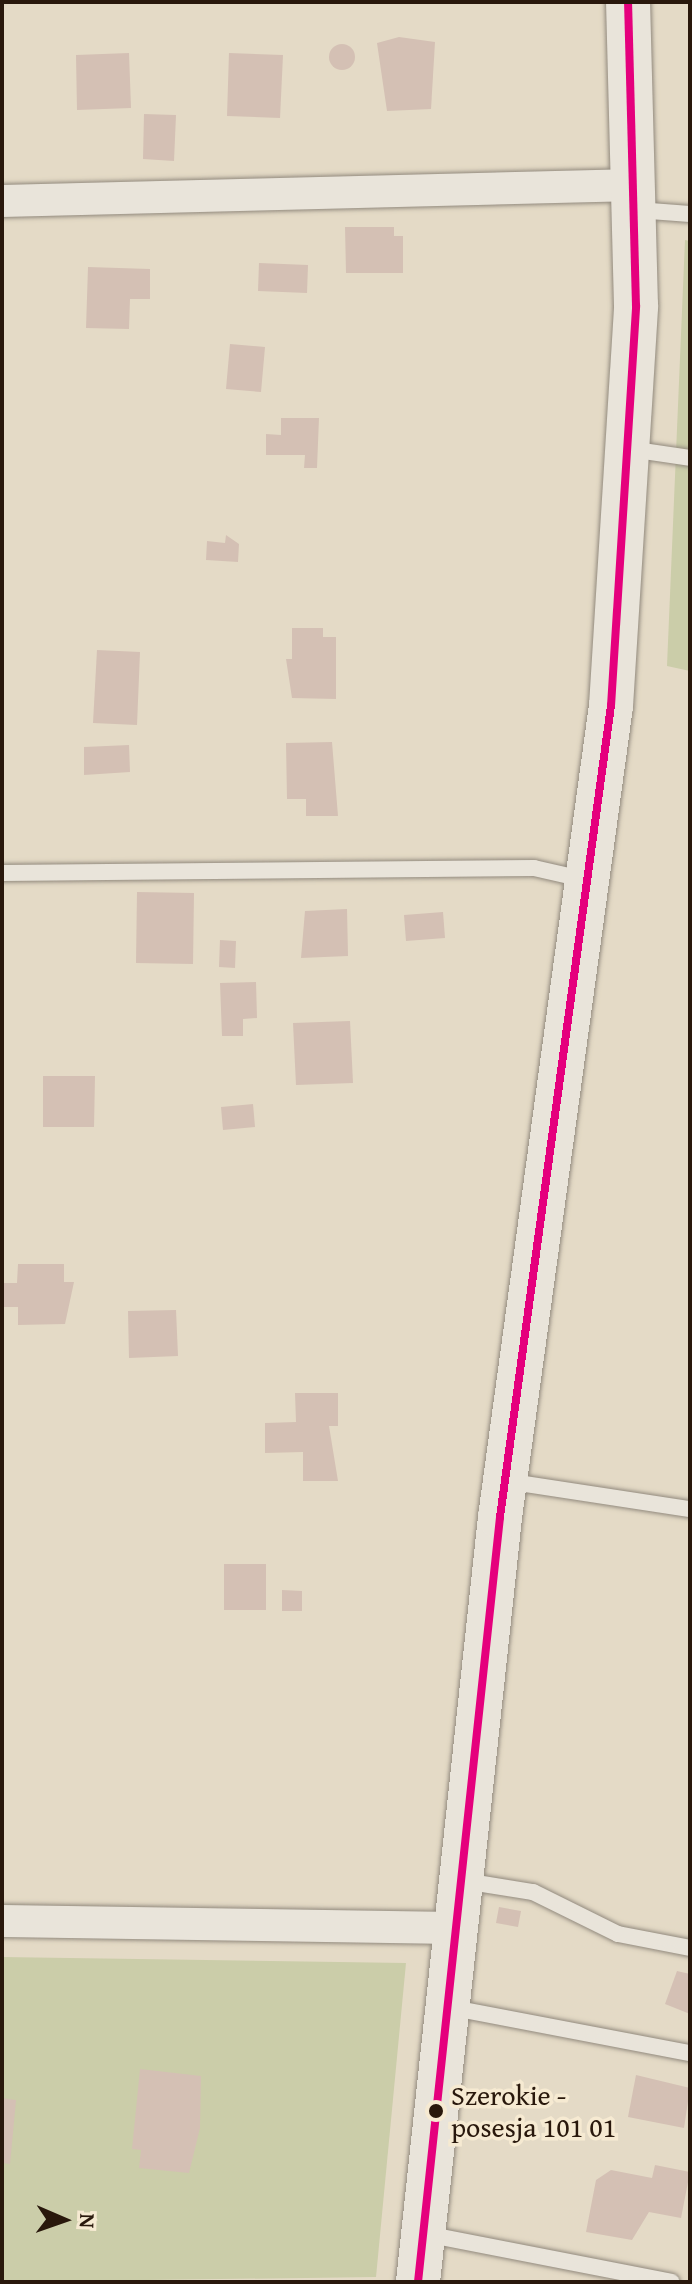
<!DOCTYPE html>
<html>
<head>
<meta charset="utf-8">
<style>
	body { margin:0 }
	#map { position:relative; width:692px; height:2284px; overflow:hidden; background:#e4dac6; font-family:"Gentium Book Plus",serif }
	div>[style] { position:absolute }
	.green>* { inset:0; background:#cbcda9 }
	.building>* { inset:0; background:#d4c0b4 }
	.round { border-radius:50% }
	.roads { filter:drop-shadow(0 0 2px #928a7e) drop-shadow(0 0 2px #928a7e) }
	.lane>* { height:16px; margin:-8px; padding:0 8px; transform-origin:8px; border-radius:8px; background:#e9e4da }
	.street>* { height:32px; margin:-16px; padding:0 16px; transform-origin:16px; border-radius:16px; background:#e9e4da }
	.secondary>* { height:44px; margin:-22px; padding:0 22px; transform-origin:22px; border-radius:22px; background:#e9e4da }
	.bus-1>* { height:8px; margin:-4px; padding:0 4px; transform-origin:4px; border-radius:4px; background:#e5007d }
	.dots>* { width:22px; height:22px; translate:-50% -50%; box-sizing:border-box; border:4px solid #f6ead2; border-radius:50% }
	span { translate:-50% -50%; white-space:nowrap; text-align:center; line-height:1.15; -webkit-text-stroke:7px #f6ead2; paint-order:stroke }
	.bus-label { font-size:28px; color:#29180c }
	.left { translate:0 -50%; text-align:left }
	.frame { position:absolute; inset:0; border:4px solid #29180c; pointer-events:none }
	.north { position:absolute; left:24px; top:2180px; width:80px; height:80px; -webkit-text-stroke:6px #f6ead2; paint-order:stroke; rotate:92deg; font-size:22px; font-weight:700; line-height:32px; text-align:center; color:#29180c }
	.north::after { content:''; display:block; margin:auto; width:28px; height:36px; background:#29180c; clip-path:polygon(50% 0,100% 100%,50% 72%,0 100%) }
</style>
</head>
<body>
<div id="map">
	<div class="green">
		<div style="clip-path:polygon(685px 240px,690px 241px,690px 671px,667px 666px)"></div>
		<div style="clip-path:polygon(2px 1957px,406px 1963px,376px 2277px,2px 2282px)"></div>
	</div>
	<div class="building">
		<div style="clip-path:polygon(399px 37px,435px 42px,431px 109px,387px 111px,377px 43px)"></div>
		<div class="round" style="left:329px;top:44px;width:26px;height:26px"></div>
		<div style="clip-path:polygon(129px 53px,131px 108px,77px 110px,76px 55px)"></div>
		<div style="clip-path:polygon(229px 53px,283px 55px,280px 118px,227px 116px)"></div>
		<div style="clip-path:polygon(144px 114px,176px 115px,174px 161px,143px 159px)"></div>
		<div style="clip-path:polygon(345px 227px,394px 227px,394px 236px,403px 236px,403px 273px,346px 273px)"></div>
		<div style="clip-path:polygon(259px 263px,308px 265px,307px 293px,258px 291px)"></div>
		<div style="clip-path:polygon(88px 267px,150px 269px,150px 299px,130px 299px,129px 329px,86px 328px)"></div>
		<div style="clip-path:polygon(230px 344px,265px 347px,261px 392px,226px 389px)"></div>
		<div style="clip-path:polygon(281px 418px,319px 418px,317px 468px,304px 468px,305px 455px,266px 455px,266px 434px,281px 435px)"></div>
		<div style="clip-path:polygon(226px 535px,239px 544px,238px 562px,206px 560px,207px 541px,225px 543px)"></div>
		<div style="clip-path:polygon(292px 628px,323px 628px,323px 637px,336px 637px,336px 699px,292px 698px,286px 659px,292px 659px)"></div>
		<div style="clip-path:polygon(97px 650px,140px 652px,137px 725px,93px 723px)"></div>
		<div style="clip-path:polygon(332px 742px,338px 816px,306px 816px,306px 799px,287px 799px,286px 743px)"></div>
		<div style="clip-path:polygon(129px 745px,130px 772px,84px 775px,84px 747px)"></div>
		<div style="clip-path:polygon(137px 892px,194px 893px,193px 964px,136px 963px)"></div>
		<div style="clip-path:polygon(347px 909px,348px 956px,301px 958px,305px 911px)"></div>
		<div style="clip-path:polygon(443px 912px,445px 938px,406px 941px,404px 915px)"></div>
		<div style="clip-path:polygon(220px 940px,236px 941px,235px 968px,219px 967px)"></div>
		<div style="clip-path:polygon(256px 982px,257px 1018px,243px 1019px,243px 1036px,222px 1036px,220px 983px)"></div>
		<div style="clip-path:polygon(350px 1021px,353px 1083px,296px 1085px,293px 1023px)"></div>
		<div style="clip-path:polygon(43px 1076px,95px 1076px,94px 1127px,43px 1127px)"></div>
		<div style="clip-path:polygon(253px 1104px,255px 1127px,223px 1130px,221px 1107px)"></div>
		<div style="clip-path:polygon(18px 1264px,64px 1264px,64px 1282px,74px 1282px,65px 1324px,18px 1325px,18px 1307px,2px 1307px,2px 1283px,17px 1283px)"></div>
		<div style="clip-path:polygon(176px 1310px,178px 1356px,129px 1358px,128px 1311px)"></div>
		<div style="clip-path:polygon(295px 1393px,338px 1393px,338px 1426px,329px 1426px,338px 1481px,303px 1481px,303px 1452px,265px 1453px,265px 1423px,296px 1422px)"></div>
		<div style="clip-path:polygon(224px 1564px,266px 1564px,266px 1610px,224px 1610px)"></div>
		<div style="clip-path:polygon(282px 1590px,302px 1591px,302px 1611px,282px 1611px)"></div>
		<div style="clip-path:polygon(499px 1907px,521px 1911px,518px 1927px,496px 1923px)"></div>
		<div style="clip-path:polygon(677px 1971px,690px 1974px,690px 2014px,665px 2004px)"></div>
		<div style="clip-path:polygon(140px 2069px,201px 2076px,200px 2128px,189px 2173px,139px 2168px,141px 2150px,132px 2149px)"></div>
		<div style="clip-path:polygon(636px 2075px,690px 2088px,684px 2128px,628px 2117px)"></div>
		<div style="clip-path:polygon(2px 2098px,16px 2100px,10px 2164px,2px 2163px)"></div>
		<div style="clip-path:polygon(655px 2165px,690px 2172px,681px 2218px,649px 2212px,632px 2240px,586px 2232px,596px 2180px,611px 2170px,652px 2178px)"></div>
	</div>
	<div class="roads">
		<div class="lane">
			<div style="left:637px;top:210px;width:53px;rotate:4.3deg"></div>
			<div style="left:630px;top:449px;width:61px;rotate:8.5deg"></div>
			<div style="left:2px;top:873px;width:532px;rotate:-0.54deg"></div>
			<div style="left:534px;top:868px;width:54px;rotate:12.8deg"></div>
			<div style="left:506px;top:1481px;width:186px;rotate:8.7deg"></div>
			<div style="left:464px;top:1881px;width:70px;rotate:9.1deg"></div>
			<div style="left:533px;top:1892px;width:95px;rotate:26.3deg"></div>
			<div style="left:618px;top:1934px;width:73px;rotate:11deg"></div>
			<div style="left:448px;top:2007px;width:246px;rotate:10.8deg"></div>
			<div style="left:425px;top:2234px;width:251px;rotate:11deg"></div>
		</div>
		<div class="street">
			<div style="left:2px;top:201px;width:634px;rotate:-1.45deg"></div>
			<div style="left:2px;top:1921px;width:452px;rotate:0.9deg"></div>
		</div>
		<div class="secondary">
			<div style="left:418px;top:2282px;width:769px;rotate:-83.88deg"></div>
			<div style="left:500px;top:1517px;width:819px;rotate:-82.21deg"></div>
			<div style="left:611px;top:706px;width:401px;rotate:-86.4deg"></div>
			<div style="left:636px;top:306px;width:304px;rotate:-91.5deg"></div>
		</div>
	</div>
	<div class="bus-1">
		<div style="left:418px;top:2282px;width:769px;rotate:-83.88deg"></div>
		<div style="left:500px;top:1517px;width:819px;rotate:-82.21deg"></div>
		<div style="left:611px;top:706px;width:401px;rotate:-86.4deg"></div>
		<div style="left:636px;top:306px;width:304px;rotate:-91.5deg"></div>
	</div>
	<div class="dots">
		<div style="left:436px;top:2111px;background:#29180c"></div>
	</div>
	<div class="bus-label">
		<span class="left" style="left:451px;top:2111px">Szerokie -<br>posesja 101 01</span>
	</div>
	<div class="frame"></div>
	<div class="north">N</div>
</div>
</body>
</html>
